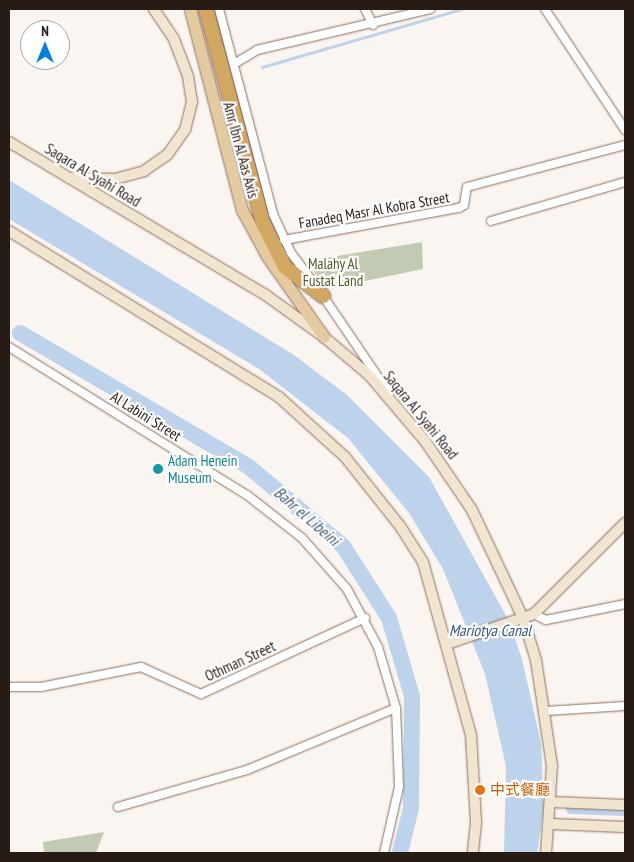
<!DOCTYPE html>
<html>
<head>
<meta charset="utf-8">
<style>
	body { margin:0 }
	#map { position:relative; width:634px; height:862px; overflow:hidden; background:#fbf5f1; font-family:"PT Sans Narrow","Noto Sans SC",sans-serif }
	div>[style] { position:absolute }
	.green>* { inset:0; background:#c3cab3 }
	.water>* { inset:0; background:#bdd3ec }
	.stream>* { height:2.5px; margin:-1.25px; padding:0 1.25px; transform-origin:1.25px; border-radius:1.25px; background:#bdd3ec }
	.canal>* { height:10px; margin:-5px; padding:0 5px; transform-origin:5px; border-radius:5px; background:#bdd3ec }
	.river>* { height:16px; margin:-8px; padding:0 8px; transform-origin:8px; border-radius:8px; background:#bdd3ec }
	.roads { filter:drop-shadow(0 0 1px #8b6f5d) drop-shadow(0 0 1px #8b6f5d) }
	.street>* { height:8px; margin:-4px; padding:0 4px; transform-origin:4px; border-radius:4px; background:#fff }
	.secondary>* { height:10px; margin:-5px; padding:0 5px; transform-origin:5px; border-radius:5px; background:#f1e5d0 }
	.primary>* { height:11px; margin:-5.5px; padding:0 5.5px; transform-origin:5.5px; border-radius:5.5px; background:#e3caa0 }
	.highway>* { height:14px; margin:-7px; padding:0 7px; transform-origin:7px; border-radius:7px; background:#d1a761 }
	.dots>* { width:14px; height:14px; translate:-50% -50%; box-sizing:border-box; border:2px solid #fff; border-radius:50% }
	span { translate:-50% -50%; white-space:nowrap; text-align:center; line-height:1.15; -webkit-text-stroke:4.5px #fff; paint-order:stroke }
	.street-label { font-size:15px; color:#271c15 }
	.park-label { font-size:15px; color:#505b2b }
	.culture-label { font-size:15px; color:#0d838f }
	.left { translate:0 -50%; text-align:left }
	.food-label { font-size:15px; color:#c56008 }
	.water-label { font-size:16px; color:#37587d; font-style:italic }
	.frame { position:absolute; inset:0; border:10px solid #271c15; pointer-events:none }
	.north { position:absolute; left:20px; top:20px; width:50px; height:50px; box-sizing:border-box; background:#fff; border:1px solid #a9a4a1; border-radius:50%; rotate:0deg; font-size:14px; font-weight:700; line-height:20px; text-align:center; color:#271c15 }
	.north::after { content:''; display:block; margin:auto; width:18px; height:22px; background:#047fe6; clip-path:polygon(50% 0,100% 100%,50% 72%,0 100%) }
</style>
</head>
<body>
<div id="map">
	<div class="green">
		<div style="clip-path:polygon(422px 242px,423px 269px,326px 289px,307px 261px)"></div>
		<div style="clip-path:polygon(104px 832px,96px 853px,44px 853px,43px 842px)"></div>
	</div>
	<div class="water">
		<div style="clip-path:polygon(9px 180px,294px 355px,347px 395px,429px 477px,509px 621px,522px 659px,541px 743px,544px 808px,537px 853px,504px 853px,506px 766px,485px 674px,443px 569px,409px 513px,348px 438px,259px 369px,9px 219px)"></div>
	</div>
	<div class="stream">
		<div style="left:262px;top:67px;width:208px;rotate:-16.2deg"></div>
	</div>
	<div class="canal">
		<div style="left:571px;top:809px;width:54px;rotate:2.1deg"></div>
	</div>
	<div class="river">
		<div style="left:20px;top:333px;width:265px;rotate:30.3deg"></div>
		<div style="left:249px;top:467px;width:123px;rotate:40deg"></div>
		<div style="left:343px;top:546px;width:85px;rotate:57.4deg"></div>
		<div style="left:389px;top:618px;width:81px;rotate:73.6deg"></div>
		<div style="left:412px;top:696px;width:112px;rotate:90.5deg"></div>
		<div style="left:411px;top:808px;width:46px;rotate:103.7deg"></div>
	</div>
	<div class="roads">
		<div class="street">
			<div style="left:219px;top:9px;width:212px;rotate:75.2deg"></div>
			<div style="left:273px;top:214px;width:43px;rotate:65.2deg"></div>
			<div style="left:291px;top:253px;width:39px;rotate:53deg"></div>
			<div style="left:365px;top:9px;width:18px;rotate:63deg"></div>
			<div style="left:545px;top:9px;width:145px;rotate:56.5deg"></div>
			<div style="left:234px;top:64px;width:27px;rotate:-31deg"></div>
			<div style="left:257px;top:50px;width:178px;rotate:-13.3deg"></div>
			<div style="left:491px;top:221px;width:140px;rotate:-16.2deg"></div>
			<div style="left:284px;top:240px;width:178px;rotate:-10.4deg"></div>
			<div style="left:459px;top:208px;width:6px;rotate:-31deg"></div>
			<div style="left:464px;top:205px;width:18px;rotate:-81deg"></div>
			<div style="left:467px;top:187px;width:163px;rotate:-14.9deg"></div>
			<div style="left:321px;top:293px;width:121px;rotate:55.8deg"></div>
			<div style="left:9px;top:347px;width:280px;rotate:31.9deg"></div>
			<div style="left:247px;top:495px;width:70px;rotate:38deg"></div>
			<div style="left:302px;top:538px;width:68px;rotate:48.6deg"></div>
			<div style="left:347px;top:589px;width:66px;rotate:61.9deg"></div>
			<div style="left:378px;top:647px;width:64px;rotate:73.6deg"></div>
			<div style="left:396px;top:708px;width:79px;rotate:87.8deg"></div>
			<div style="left:399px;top:787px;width:68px;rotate:102.8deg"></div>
			<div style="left:534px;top:614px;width:13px;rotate:27deg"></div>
			<div style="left:546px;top:620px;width:81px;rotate:-11.4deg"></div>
			<div style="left:9px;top:687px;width:32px"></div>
			<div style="left:41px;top:687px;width:102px;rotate:-11.3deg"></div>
			<div style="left:141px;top:667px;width:66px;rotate:24.2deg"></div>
			<div style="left:201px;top:694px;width:181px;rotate:-24.9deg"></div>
			<div style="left:546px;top:711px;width:79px;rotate:-3.6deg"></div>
			<div style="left:118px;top:807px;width:134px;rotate:-16deg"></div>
			<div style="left:247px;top:770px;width:161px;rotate:-22.6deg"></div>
		</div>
		<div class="secondary">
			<div style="left:9px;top:142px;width:300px;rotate:30.8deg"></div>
			<div style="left:267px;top:296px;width:70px;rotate:35.7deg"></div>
			<div style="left:324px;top:337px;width:59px;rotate:40.2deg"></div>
			<div style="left:369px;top:375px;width:87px;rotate:49.7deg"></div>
			<div style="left:425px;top:441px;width:83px;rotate:55.7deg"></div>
			<div style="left:472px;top:510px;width:119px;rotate:64.7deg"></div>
			<div style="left:523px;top:618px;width:44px;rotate:72.8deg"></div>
			<div style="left:536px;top:660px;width:107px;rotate:81.4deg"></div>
			<div style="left:552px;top:766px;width:87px;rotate:93.9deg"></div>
			<div style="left:69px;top:178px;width:46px;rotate:1.2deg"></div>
			<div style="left:115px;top:179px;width:30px;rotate:-15deg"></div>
			<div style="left:144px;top:171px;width:29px;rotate:-35deg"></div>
			<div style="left:168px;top:154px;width:29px;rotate:-55deg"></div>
			<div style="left:185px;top:130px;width:29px;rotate:-76deg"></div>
			<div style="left:192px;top:102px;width:26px;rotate:-99deg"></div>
			<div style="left:188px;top:76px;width:40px;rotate:-111deg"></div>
			<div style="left:174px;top:39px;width:36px;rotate:-124deg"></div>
			<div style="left:9px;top:231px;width:317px;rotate:31.6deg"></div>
			<div style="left:279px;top:397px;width:89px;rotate:42.3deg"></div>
			<div style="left:345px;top:457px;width:88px;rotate:51.4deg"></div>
			<div style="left:400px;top:526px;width:43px;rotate:57.4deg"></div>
			<div style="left:423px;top:562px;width:180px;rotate:74.5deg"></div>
			<div style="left:471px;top:735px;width:88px;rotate:86.7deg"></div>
			<div style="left:476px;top:823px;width:30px;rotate:96deg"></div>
			<div style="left:447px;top:644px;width:92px;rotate:-19deg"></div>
			<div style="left:534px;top:614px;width:129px;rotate:-45deg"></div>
			<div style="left:552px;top:802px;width:73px;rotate:2.4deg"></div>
			<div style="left:551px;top:824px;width:74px;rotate:2.3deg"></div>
		</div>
		<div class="primary">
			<div style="left:190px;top:9px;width:208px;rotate:75.5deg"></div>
			<div style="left:242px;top:210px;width:52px;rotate:61.5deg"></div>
			<div style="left:267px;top:256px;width:99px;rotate:54.9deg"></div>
		</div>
		<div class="highway">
			<div style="left:206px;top:9px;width:221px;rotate:75.1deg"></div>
			<div style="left:263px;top:223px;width:49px;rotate:63.4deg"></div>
			<div style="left:285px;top:267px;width:48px;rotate:37.3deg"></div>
		</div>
	</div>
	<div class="dots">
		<div style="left:158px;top:469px;background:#0f9aa8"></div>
		<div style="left:480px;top:790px;background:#e8710a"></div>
	</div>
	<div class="street-label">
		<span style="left:241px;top:150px;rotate:75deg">Amr Ibn Al Aas Axis</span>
		<span style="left:93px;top:175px;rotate:31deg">Saqara Al Syahi Road</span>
		<span style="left:374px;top:210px;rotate:-10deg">Fanadeq Masr Al Kobra Street</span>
		<span style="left:421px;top:415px;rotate:51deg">Saqara Al Syahi Road</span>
		<span style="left:146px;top:416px;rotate:32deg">Al Labini Street</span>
		<span style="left:240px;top:661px;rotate:-25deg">Othman Street</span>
	</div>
	<div class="park-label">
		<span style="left:333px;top:272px">Malahy Al<br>Fustat Land</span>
	</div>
	<div class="culture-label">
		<span class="left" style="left:168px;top:469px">Adam Henein<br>Museum</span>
	</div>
	<div class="food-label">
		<span class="left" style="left:490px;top:790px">中式餐廳</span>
	</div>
	<div class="water-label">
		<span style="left:307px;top:516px;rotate:41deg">Bahr el Libeini</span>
		<span style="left:490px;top:630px">Mariotya Canal</span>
	</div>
	<div class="frame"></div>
	<div class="north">N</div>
</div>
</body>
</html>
